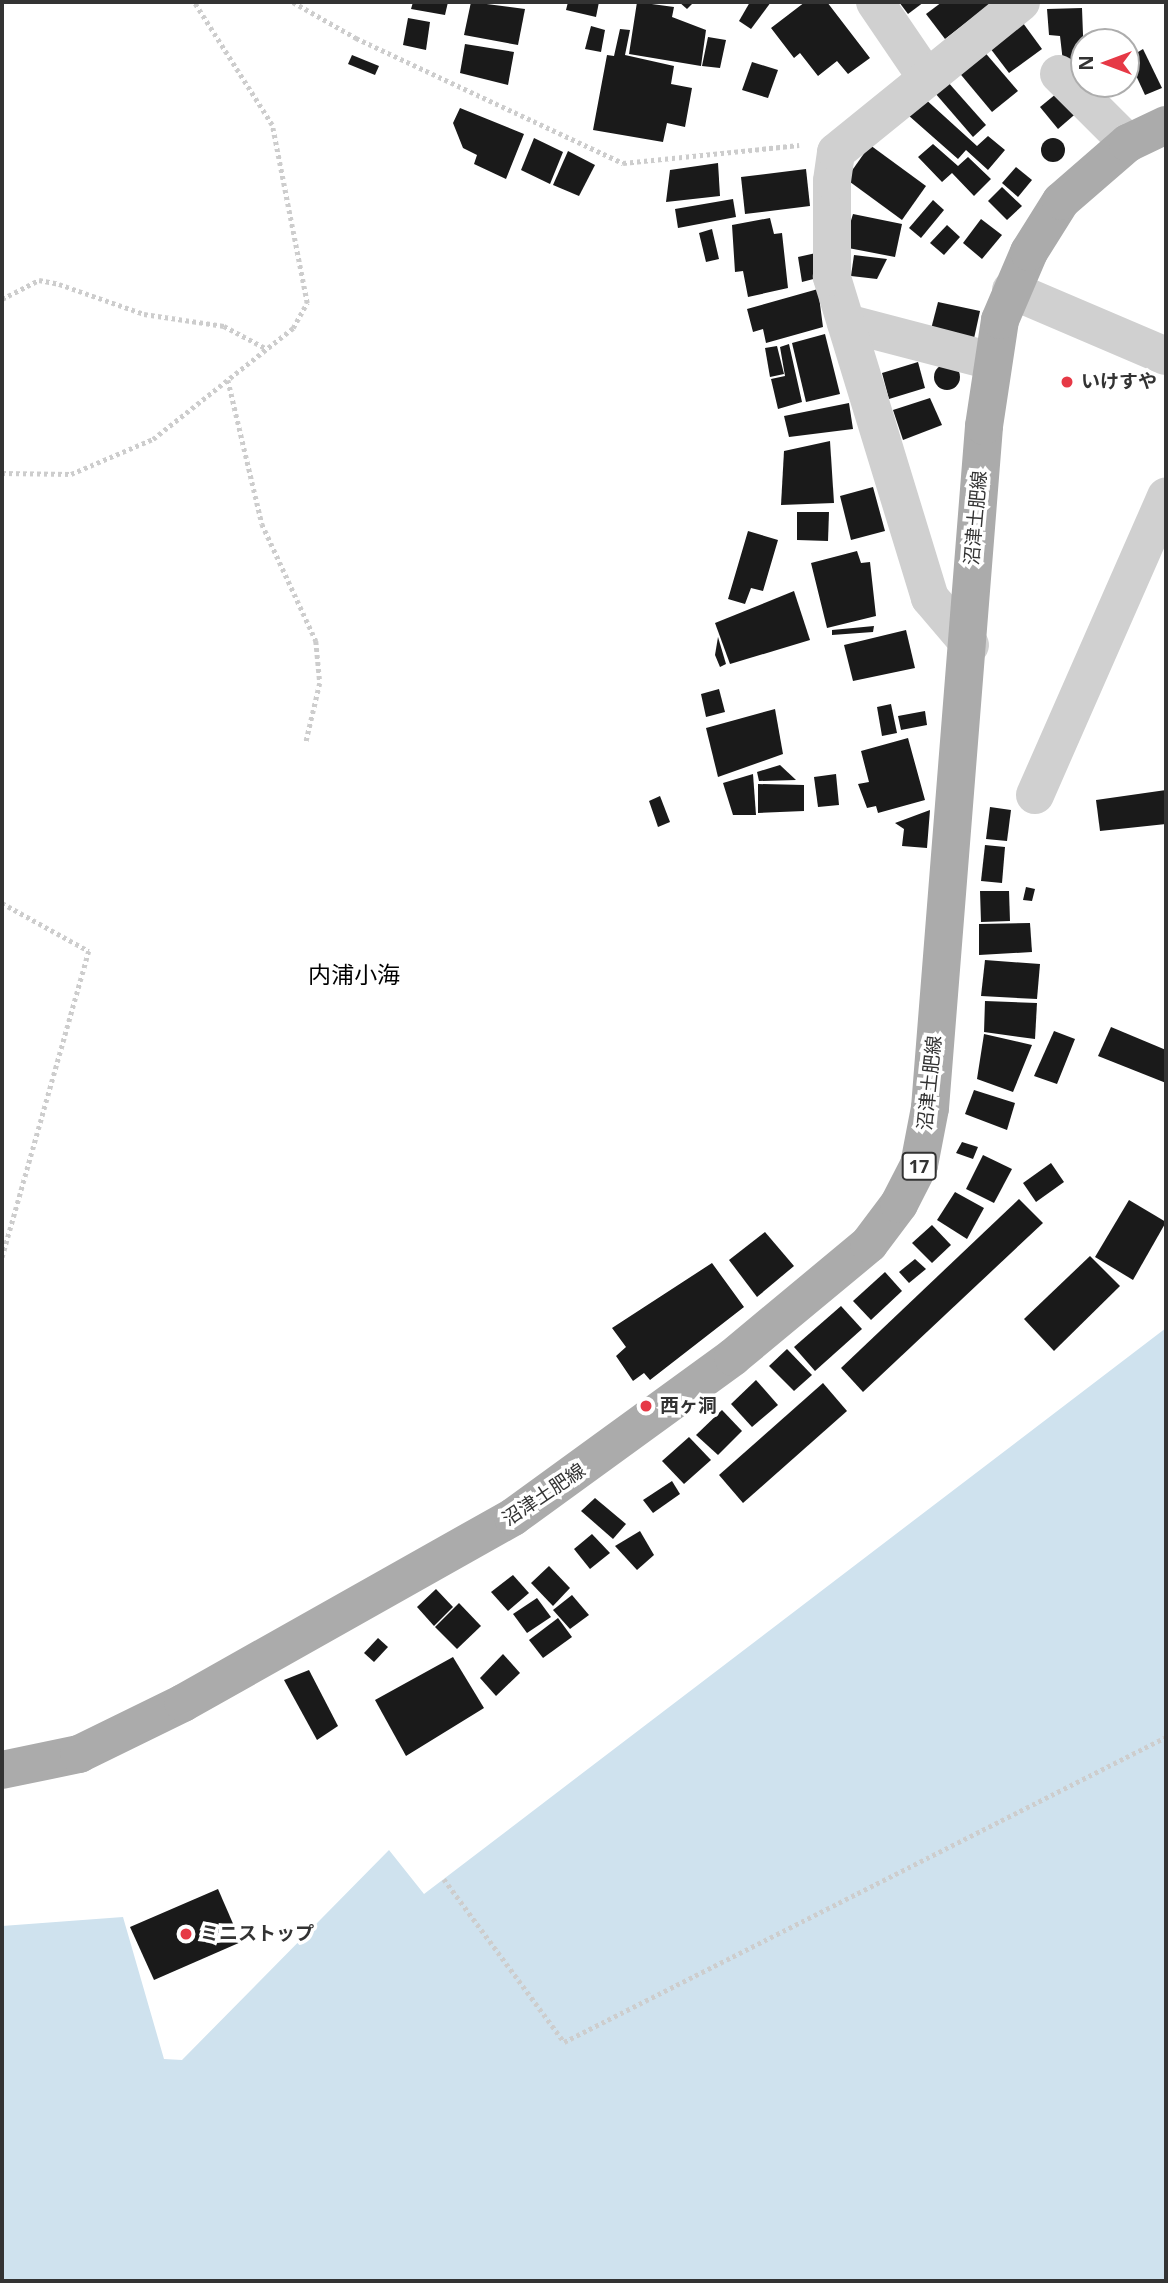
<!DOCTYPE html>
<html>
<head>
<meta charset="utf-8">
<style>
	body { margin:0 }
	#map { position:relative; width:1168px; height:2283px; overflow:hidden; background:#fff; font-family:"Open Sans","Noto Sans JP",sans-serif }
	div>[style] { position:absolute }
	.water>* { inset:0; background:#cfe2ee }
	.building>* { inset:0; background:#1a1a1a }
	.round { border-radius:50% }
	.path>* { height:4.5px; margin-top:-2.25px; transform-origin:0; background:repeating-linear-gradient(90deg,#cdcdcd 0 3.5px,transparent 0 7px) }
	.minor>* { height:38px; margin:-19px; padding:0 19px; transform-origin:19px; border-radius:19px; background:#d0d0d0 }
	.major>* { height:38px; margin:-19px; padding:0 19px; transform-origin:19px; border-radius:19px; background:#ababab }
	.dots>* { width:19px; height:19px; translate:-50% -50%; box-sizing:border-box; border:4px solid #fff; border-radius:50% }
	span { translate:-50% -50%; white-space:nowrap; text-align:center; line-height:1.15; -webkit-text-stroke:7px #fff; paint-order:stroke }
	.shield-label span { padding:2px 5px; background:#fff; border:2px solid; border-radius:5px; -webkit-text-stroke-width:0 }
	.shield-label { font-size:18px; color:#333; font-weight:700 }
	.poi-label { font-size:19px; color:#333; font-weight:700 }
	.left { translate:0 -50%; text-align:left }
	.street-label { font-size:19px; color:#333 }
	.quarter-label { font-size:23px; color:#000 }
	.frame { position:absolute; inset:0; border:4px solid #333; pointer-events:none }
	.north { position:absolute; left:1070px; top:28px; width:70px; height:70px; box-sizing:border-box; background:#fff; border:2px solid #adadad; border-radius:50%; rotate:270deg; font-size:19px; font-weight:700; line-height:28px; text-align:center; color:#333 }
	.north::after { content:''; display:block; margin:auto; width:24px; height:32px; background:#e63946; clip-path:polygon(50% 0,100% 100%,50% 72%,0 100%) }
</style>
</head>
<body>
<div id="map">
	<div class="water">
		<div style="clip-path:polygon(1166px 1328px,1166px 2281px,2px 2281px,2px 1926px,123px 1917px,164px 2059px,182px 2060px,389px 1850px,424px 1894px)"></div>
	</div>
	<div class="building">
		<div style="clip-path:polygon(413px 2px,448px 2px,445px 15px,411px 9px)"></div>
		<div style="clip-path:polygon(471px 2px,525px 9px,518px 45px,464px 35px)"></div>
		<div style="clip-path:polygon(568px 2px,599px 2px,596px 17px,566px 10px)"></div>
		<div style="clip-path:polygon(637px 2px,674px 7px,672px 17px,706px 30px,701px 66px,629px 54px)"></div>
		<div style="clip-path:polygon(679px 2px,694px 2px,687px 9px)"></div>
		<div style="clip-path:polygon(750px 2px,771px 2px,751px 29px,739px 21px)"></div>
		<div style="clip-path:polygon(805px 2px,827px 2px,870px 58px,848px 74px,837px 61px,818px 76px,800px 53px,794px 58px,771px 28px)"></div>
		<div style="clip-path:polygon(899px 2px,924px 2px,908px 14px)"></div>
		<div style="clip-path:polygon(942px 2px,993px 2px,945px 39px,926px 14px)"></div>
		<div style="clip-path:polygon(1082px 8px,1084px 61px,1063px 62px,1060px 36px,1049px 35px,1047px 9px)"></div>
		<div style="clip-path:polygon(408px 18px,430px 22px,426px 50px,403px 45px)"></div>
		<div style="clip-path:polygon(1023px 23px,1042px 49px,1009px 73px,990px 48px)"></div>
		<div style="clip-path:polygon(591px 26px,605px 30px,601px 52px,585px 49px)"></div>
		<div style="clip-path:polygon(620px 29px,630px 30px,625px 55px,674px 66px,671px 84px,692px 88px,685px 127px,667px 123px,663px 142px,593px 130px,607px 55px,614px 56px)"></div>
		<div style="clip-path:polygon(708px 37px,726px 40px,720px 68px,702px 66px)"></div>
		<div style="clip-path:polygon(465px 44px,514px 52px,508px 85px,460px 73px)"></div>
		<div style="clip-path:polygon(982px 49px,1018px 91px,992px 112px,957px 70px)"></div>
		<div style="clip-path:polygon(1143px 49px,1162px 88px,1145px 95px,1128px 58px)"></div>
		<div style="clip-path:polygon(352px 55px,379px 66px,375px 75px,348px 64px)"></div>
		<div style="clip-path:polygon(752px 62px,778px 70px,768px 98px,742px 90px)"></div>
		<div style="clip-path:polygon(947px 81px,986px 125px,973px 137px,935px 93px)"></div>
		<div style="clip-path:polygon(1062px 89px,1080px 110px,1058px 129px,1040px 107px)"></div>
		<div style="clip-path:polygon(923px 97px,977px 146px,988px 136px,1005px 150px,988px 170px,966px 150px,958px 159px,908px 115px)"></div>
		<div style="clip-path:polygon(460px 108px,524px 134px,506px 179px,474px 164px,477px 155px,463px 148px,453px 123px)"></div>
		<div class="round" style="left:1041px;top:138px;width:24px;height:24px"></div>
		<div style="clip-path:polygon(534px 138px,563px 152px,550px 184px,521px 170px)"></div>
		<div style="clip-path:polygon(933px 144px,958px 166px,968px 157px,991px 179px,974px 196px,952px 173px,942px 182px,918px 157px)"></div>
		<div style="clip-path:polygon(870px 145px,926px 186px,902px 220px,846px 179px)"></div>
		<div style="clip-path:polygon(568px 151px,595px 165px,579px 196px,553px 185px)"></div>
		<div style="clip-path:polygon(718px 163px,720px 196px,666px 202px,670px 170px)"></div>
		<div style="clip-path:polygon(1016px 167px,1032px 180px,1018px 197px,1002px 183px)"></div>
		<div style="clip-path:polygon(806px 169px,810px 206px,745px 214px,741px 177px)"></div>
		<div style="clip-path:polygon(1002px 187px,1022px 206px,1007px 220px,988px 201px)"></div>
		<div style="clip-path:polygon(733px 199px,736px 217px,678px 228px,675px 209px)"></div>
		<div style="clip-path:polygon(933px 200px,944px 210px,921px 238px,909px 228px)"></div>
		<div style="clip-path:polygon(853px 214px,902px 224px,895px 257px,843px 247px)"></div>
		<div style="clip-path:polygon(770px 218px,774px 234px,782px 233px,788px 288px,748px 297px,743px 271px,735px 272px,732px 225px)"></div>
		<div style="clip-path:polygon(981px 219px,1002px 235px,982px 259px,963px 243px)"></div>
		<div style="clip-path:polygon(947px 225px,960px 237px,944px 255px,930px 243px)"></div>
		<div style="clip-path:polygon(712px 229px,719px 259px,706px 262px,699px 233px)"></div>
		<div style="clip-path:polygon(816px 253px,821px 277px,802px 282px,798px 257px)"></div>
		<div style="clip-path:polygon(854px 255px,887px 259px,877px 279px,851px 276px)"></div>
		<div style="clip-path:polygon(818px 289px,823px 327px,766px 343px,763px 329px,753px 332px,747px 309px)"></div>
		<div style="clip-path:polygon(938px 302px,980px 311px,973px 343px,930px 333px)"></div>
		<div style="clip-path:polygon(825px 334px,840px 394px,806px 402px,792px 343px)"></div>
		<div style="clip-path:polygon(789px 344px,802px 402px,778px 409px,771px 379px,785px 376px,780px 347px)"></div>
		<div style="clip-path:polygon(777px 346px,784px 374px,770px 377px,765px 348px)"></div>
		<div style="clip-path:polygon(918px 362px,925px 388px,889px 399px,882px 373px)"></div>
		<div class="round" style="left:934px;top:364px;width:26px;height:26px"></div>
		<div style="clip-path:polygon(930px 398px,942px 425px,903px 440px,893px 410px)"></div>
		<div style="clip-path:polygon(849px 403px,853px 429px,789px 437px,784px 416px)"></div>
		<div style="clip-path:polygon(830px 441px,834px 503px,781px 505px,784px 451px)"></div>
		<div style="clip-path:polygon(873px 487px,885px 531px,851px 540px,840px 496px)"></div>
		<div style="clip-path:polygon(797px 512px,829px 512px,828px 541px,797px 540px)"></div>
		<div style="clip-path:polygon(748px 531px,778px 540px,763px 591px,751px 588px,745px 604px,728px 599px)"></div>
		<div style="clip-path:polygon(857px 551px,861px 563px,870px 562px,876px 616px,827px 628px,811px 563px)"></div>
		<div style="clip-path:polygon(794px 591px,810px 640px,730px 664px,715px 623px)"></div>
		<div style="clip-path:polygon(874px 626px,873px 632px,832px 635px,832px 630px)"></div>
		<div style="clip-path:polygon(906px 630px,915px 668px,853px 681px,844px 645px)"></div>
		<div style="clip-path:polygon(718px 637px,726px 664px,720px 667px,715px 655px)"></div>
		<div style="clip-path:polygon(719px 689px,725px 712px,706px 717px,701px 694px)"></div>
		<div style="clip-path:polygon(891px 704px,897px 733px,882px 736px,877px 707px)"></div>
		<div style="clip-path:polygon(775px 709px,783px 754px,718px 777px,706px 728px)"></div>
		<div style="clip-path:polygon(925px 711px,927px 725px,901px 730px,898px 716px)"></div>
		<div style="clip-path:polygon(908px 738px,925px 800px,878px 813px,876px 806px,867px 808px,858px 784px,869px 782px,861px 751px)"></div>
		<div style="clip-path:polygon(780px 765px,796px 780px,759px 781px,757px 772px)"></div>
		<div style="clip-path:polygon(753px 774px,756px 815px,733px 815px,723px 783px)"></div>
		<div style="clip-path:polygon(836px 774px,839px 805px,818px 807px,814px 777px)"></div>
		<div style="clip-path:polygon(758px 784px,804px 785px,804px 811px,758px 813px)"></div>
		<div style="clip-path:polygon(1166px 790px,1166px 824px,1100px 831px,1096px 800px)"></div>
		<div style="clip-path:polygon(660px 796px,670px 822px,658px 827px,649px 801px)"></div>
		<div style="clip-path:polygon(990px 807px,1011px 810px,1007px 841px,986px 839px)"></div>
		<div style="clip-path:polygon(930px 810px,927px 848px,902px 846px,904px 829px,895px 823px)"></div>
		<div style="clip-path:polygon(985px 845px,1005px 847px,1002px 883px,981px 881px)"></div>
		<div style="clip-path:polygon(1026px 887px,1035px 889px,1032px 901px,1023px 900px)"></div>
		<div style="clip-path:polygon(980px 891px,1009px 891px,1010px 921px,981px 922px)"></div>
		<div style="clip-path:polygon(1030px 923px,1032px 952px,979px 955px,979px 924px)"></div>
		<div style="clip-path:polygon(985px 960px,1040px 964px,1037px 999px,981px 996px)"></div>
		<div style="clip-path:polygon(985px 1001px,1037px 1003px,1035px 1039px,984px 1032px)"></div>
		<div style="clip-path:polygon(1111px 1027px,1166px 1050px,1166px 1083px,1098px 1056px)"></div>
		<div style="clip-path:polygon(1054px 1031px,1075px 1039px,1057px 1084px,1034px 1076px)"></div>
		<div style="clip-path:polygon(984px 1034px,1032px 1045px,1013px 1092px,977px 1079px)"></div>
		<div style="clip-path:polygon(974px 1090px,1015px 1103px,1007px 1130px,965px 1114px)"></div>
		<div style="clip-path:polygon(962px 1142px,978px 1147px,973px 1159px,956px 1153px)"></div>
		<div style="clip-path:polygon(983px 1155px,1012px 1169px,994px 1203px,966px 1189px)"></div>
		<div style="clip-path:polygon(1051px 1163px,1064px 1182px,1036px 1202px,1023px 1183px)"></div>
		<div style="clip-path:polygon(955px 1192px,984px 1208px,967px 1239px,937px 1220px)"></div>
		<div style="clip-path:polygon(1019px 1199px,1043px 1223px,863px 1392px,841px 1368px)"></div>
		<div style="clip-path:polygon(1129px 1200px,1166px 1222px,1133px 1280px,1095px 1257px)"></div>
		<div style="clip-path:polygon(932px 1225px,951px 1245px,932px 1263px,912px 1243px)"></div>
		<div style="clip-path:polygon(765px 1232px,794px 1266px,757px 1297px,729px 1260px)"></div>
		<div style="clip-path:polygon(1090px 1256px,1120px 1286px,1054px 1351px,1024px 1319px)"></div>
		<div style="clip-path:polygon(915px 1259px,926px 1269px,909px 1283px,899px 1272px)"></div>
		<div style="clip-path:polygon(712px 1263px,744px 1307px,650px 1380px,644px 1373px,633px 1381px,616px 1356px,626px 1347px,612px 1328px)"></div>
		<div style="clip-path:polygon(885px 1272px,902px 1291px,871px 1320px,853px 1301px)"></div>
		<div style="clip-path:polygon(841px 1306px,862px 1329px,815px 1371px,794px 1347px)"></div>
		<div style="clip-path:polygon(787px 1349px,812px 1375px,794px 1391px,769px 1366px)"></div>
		<div style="clip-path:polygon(756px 1380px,778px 1405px,752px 1427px,731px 1404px)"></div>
		<div style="clip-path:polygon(823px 1383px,847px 1411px,743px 1503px,719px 1475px)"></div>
		<div style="clip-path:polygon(722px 1410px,742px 1431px,718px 1455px,696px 1435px)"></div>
		<div style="clip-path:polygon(689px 1437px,711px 1460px,684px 1484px,662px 1461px)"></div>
		<div style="clip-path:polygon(672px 1481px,680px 1494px,653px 1513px,643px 1500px)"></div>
		<div style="clip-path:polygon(595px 1498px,626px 1524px,613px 1539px,581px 1511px)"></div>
		<div style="clip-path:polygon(640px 1531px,654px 1555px,637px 1570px,615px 1546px)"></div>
		<div style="clip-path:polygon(592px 1534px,610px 1553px,590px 1569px,574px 1549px)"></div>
		<div style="clip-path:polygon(549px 1566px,570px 1588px,553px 1606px,531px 1583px)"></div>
		<div style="clip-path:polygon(513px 1575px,529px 1593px,508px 1611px,491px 1592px)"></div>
		<div style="clip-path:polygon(436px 1589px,453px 1607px,434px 1626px,417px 1607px)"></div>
		<div style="clip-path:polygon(572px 1595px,589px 1615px,570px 1629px,553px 1610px)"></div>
		<div style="clip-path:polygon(537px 1598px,551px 1617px,527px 1633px,513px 1614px)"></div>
		<div style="clip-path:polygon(459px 1603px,481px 1626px,457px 1649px,435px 1627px)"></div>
		<div style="clip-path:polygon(558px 1618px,572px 1637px,543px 1658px,529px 1640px)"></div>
		<div style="clip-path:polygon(378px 1638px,388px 1647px,374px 1662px,364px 1653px)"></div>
		<div style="clip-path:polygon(503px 1654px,520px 1673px,496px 1696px,480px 1678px)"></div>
		<div style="clip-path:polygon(453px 1657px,484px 1708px,406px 1756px,375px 1700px)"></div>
		<div style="clip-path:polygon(309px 1670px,338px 1726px,317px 1740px,284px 1680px)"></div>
		<div style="clip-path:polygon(218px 1889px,241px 1942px,154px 1980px,130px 1927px)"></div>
	</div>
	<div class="path">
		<div style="left:293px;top:2px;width:73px;rotate:29.7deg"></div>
		<div style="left:356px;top:38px;width:295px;rotate:25.1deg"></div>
		<div style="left:623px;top:163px;width:177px;rotate:-5.8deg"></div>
		<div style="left:2px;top:299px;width:42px;rotate:-27.2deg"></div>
		<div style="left:39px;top:280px;width:20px;rotate:11deg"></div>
		<div style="left:59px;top:284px;width:90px;rotate:19.4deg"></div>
		<div style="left:144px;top:314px;width:81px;rotate:8.5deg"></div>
		<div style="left:224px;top:326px;width:49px;rotate:28.1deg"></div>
		<div style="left:228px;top:380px;width:148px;rotate:76.7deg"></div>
		<div style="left:262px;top:524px;width:129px;rotate:65.2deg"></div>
		<div style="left:316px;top:641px;width:42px;rotate:84.6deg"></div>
		<div style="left:320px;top:683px;width:61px;rotate:103.3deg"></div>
		<div style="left:2px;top:473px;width:69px;rotate:0.8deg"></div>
		<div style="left:71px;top:474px;width:89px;rotate:-23.1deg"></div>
		<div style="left:153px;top:439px;width:179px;rotate:-38.4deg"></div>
		<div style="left:293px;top:328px;width:29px;rotate:-61deg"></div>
		<div style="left:307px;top:303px;width:181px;rotate:-101.1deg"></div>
		<div style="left:272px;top:125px;width:146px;rotate:-122.4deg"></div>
		<div style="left:2px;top:903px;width:99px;rotate:28.9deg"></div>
		<div style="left:89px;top:951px;width:319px;rotate:105.8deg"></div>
		<div style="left:444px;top:1879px;width:202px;rotate:53.6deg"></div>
		<div style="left:564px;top:2042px;width:675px;rotate:-26.87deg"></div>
	</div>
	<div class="minor">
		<div style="left:875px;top:2px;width:91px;rotate:55.8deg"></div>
		<div style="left:1059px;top:74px;width:98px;rotate:45deg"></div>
		<div style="left:1011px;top:290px;width:168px;rotate:23.1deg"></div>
		<div style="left:846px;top:323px;width:151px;rotate:14.6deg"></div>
		<div style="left:970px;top:645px;width:62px;rotate:-130.4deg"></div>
		<div style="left:930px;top:598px;width:336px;rotate:-107deg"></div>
		<div style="left:832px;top:277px;width:96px;rotate:-90deg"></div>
		<div style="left:832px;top:181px;width:29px;rotate:-82deg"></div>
		<div style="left:836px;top:152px;width:238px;rotate:-39deg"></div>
		<div style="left:1035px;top:795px;width:326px;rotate:-66.3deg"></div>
	</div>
	<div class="major">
		<div style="left:2px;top:1770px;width:79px;rotate:-11.7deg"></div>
		<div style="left:79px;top:1754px;width:116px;rotate:-26.1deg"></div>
		<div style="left:183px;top:1703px;width:379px;rotate:-29.4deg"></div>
		<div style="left:513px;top:1517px;width:272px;rotate:-36deg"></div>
		<div style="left:733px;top:1357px;width:177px;rotate:-39.7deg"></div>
		<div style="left:869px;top:1244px;width:50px;rotate:-53.1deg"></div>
		<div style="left:899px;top:1204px;width:44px;rotate:-62.9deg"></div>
		<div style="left:919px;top:1165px;width:58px;rotate:-79.1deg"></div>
		<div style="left:930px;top:1108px;width:684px;rotate:-85.47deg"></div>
		<div style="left:984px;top:426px;width:107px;rotate:-81.4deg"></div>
		<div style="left:1000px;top:320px;width:74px;rotate:-66.9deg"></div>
		<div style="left:1029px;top:252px;width:60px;rotate:-57.9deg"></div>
		<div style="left:1061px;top:201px;width:89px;rotate:-40.9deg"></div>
		<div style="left:1128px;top:143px;width:42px;rotate:-25.3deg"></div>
	</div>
	<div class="dots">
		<div style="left:1067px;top:382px;background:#e63946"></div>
		<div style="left:646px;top:1406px;background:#e63946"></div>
		<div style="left:186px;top:1934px;background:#e63946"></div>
	</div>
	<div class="shield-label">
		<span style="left:919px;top:1166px">17</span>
	</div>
	<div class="poi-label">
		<span class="left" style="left:1081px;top:382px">いけすや</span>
		<span class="left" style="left:660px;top:1406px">西ヶ洞</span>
		<span class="left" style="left:200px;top:1934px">ミニストップ</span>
	</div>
	<div class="street-label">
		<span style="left:976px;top:518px;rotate:-85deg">沼津土肥線</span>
		<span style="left:930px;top:1083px;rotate:-84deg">沼津土肥線</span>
		<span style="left:544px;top:1495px;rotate:-34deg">沼津土肥線</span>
	</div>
	<div class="quarter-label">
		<span style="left:354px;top:974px">内浦小海</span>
	</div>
	<div class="frame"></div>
	<div class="north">N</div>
</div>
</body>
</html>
